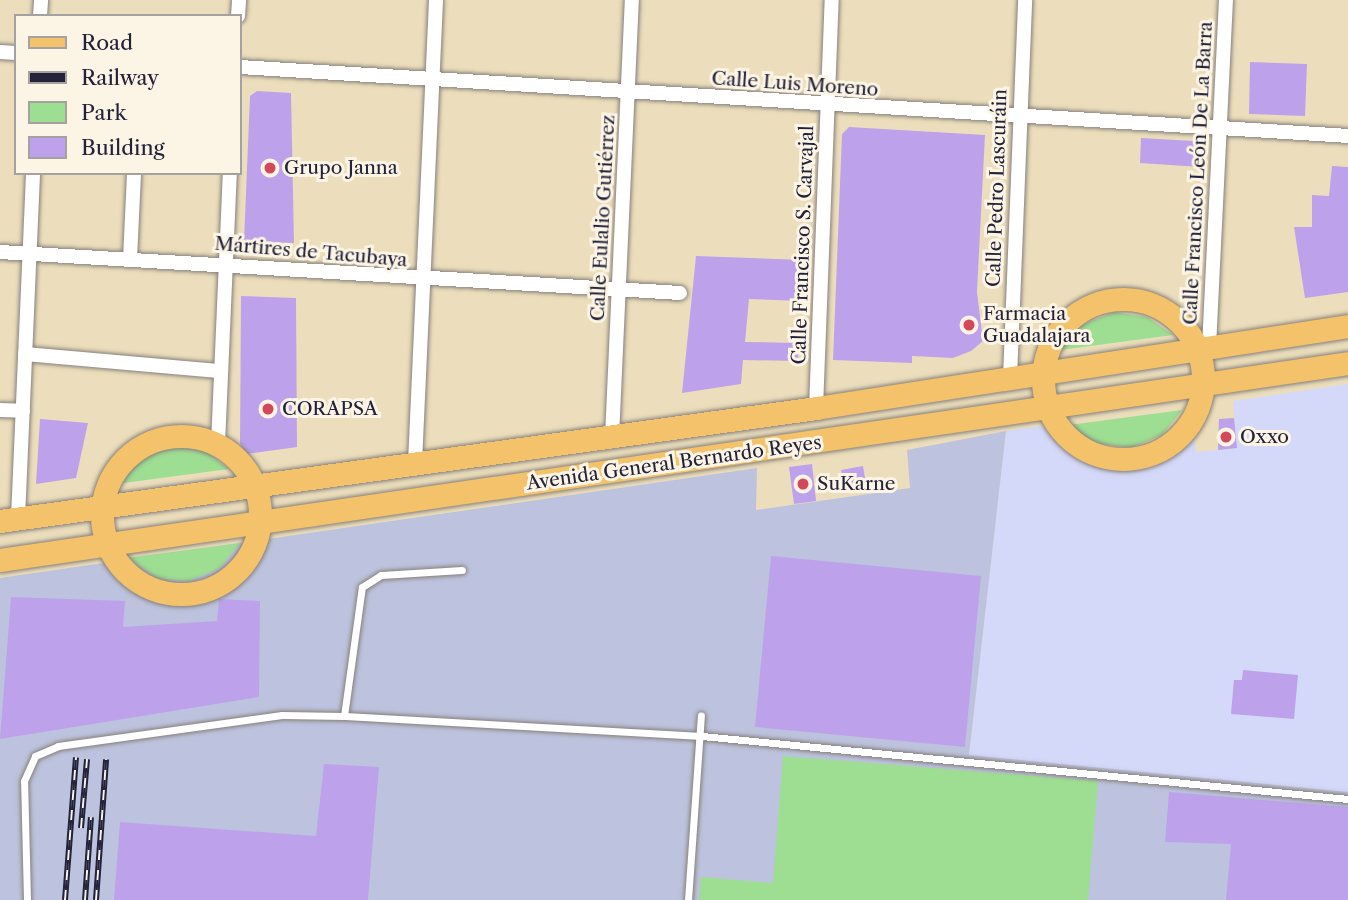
<!DOCTYPE html>
<html>
<head>
<meta charset="utf-8">
<style>
	body { margin:0 }
	#map { position:relative; width:1348px; height:900px; overflow:hidden; background:#ecdebc; font-family:"Libre Caslon Text",serif }
	div>[style] { position:absolute }
	.built>* { inset:0; background:#d4d8f9 }
	.industrial>* { inset:0; background:#bdc3de }
	.green>* { inset:0; background:#9ede93 }
	.building>* { inset:0; background:#bda2eb }
	.roads { filter:drop-shadow(0 0 2px #87807c) drop-shadow(0 0 2px #87807c) }
	.lane>* { height:7px; margin:-3.5px; padding:0 3.5px; transform-origin:3.5px; border-radius:3.5px; background:#fff }
	.street>* { height:14px; margin:-7px; padding:0 7px; transform-origin:7px; border-radius:7px; background:#fff }
	.primary>* { height:23px; margin:-11.5px; padding:0 11.5px; transform-origin:11.5px; border-radius:11.5px; background:#f3c26a }
	.primary>.ring { margin:-11.5px; padding:0; box-sizing:content-box; background:none; border:23px solid #f3c26a; border-radius:50% }
	.rail>* { height:6px; margin-top:-3px; transform-origin:0; background:repeating-linear-gradient(90deg,#fcf5e5 0 10px,#22223b 0 20px); box-sizing:border-box; border-block:2px solid #22223b }
	.dots>* { width:19px; height:19px; translate:-50% -50%; box-sizing:border-box; border:4px solid #fcf5e5; border-radius:50% }
	span { translate:-50% -50%; white-space:nowrap; text-align:center; line-height:1.15; -webkit-text-stroke:6px #fcf5e5; paint-order:stroke }
	.street-label { font-size:19px; color:#22223b }
	.poi-label { font-size:19px; color:#22223b }
	.left { translate:0 -50%; text-align:left }
	.legend { position:absolute; left:14px; top:14px; width:228px; height:161px; box-sizing:border-box; background:#fcf5e5; border:2px solid #a5a1a1; margin:0; padding:9px 12px; list-style:none; font-size:21px; color:#22223b }
	.legend li { display:flex; align-items:center; gap:14px; height:35px }
	.legend b { width:35px; border:2px solid #a5a1a1 }
</style>
</head>
<body>
<div id="map">
	<div class="built">
		<div style="clip-path:polygon(1348px 384px,1348px 792px,969px 756px,1006px 431px,1042px 426px,1075px 459px,1131px 470px,1174px 455px,1194px 437px,1196px 452px,1237px 448px,1233px 401px)"></div>
	</div>
	<div class="industrial">
		<div style="clip-path:polygon(1006px 431px,969px 755px,1348px 792px,1348px 900px,0 900px,0 578px,757px 468px,756px 510px,910px 488px,907px 450px)"></div>
	</div>
	<div class="green">
		<div style="clip-path:polygon(1114px 312px,1147px 317px,1173px 335px,1060px 350px,1079px 326px)"></div>
		<div style="clip-path:polygon(1182px 410px,1162px 435px,1131px 448px,1093px 443px,1069px 425px)"></div>
		<div style="clip-path:polygon(170px 446px,204px 450px,229px 469px,116px 484px,141px 455px)"></div>
		<div style="clip-path:polygon(240px 543px,220px 568px,189px 581px,159px 579px,127px 558px)"></div>
		<div style="clip-path:polygon(783px 756px,1098px 781px,1088px 900px,699px 900px,701px 877px,773px 883px)"></div>
	</div>
	<div class="building">
		<div style="clip-path:polygon(1250px 62px,1307px 64px,1305px 116px,1249px 114px)"></div>
		<div style="clip-path:polygon(257px 91px,291px 93px,294px 243px,244px 241px,250px 96px)"></div>
		<div style="clip-path:polygon(849px 127px,985px 135px,977px 292px,983px 341px,971px 351px,953px 358px,912px 356px,912px 363px,833px 360px,842px 134px)"></div>
		<div style="clip-path:polygon(1141px 138px,1194px 141px,1201px 150px,1200px 167px,1140px 163px)"></div>
		<div style="clip-path:polygon(1332px 166px,1348px 167px,1348px 292px,1305px 298px,1294px 227px,1312px 227px,1312px 195px,1329px 196px)"></div>
		<div style="clip-path:polygon(696px 256px,805px 260px,802px 301px,749px 299px,745px 342px,799px 343px,798px 361px,743px 360px,741px 384px,682px 393px)"></div>
		<div style="clip-path:polygon(241px 296px,296px 298px,297px 447px,246px 454px,240px 444px)"></div>
		<div style="clip-path:polygon(1234px 418px,1237px 448px,1218px 450px,1219px 419px)"></div>
		<div style="clip-path:polygon(40px 419px,88px 423px,76px 478px,36px 484px)"></div>
		<div style="clip-path:polygon(812px 464px,816px 501px,794px 504px,789px 467px)"></div>
		<div style="clip-path:polygon(863px 466px,866px 484px,845px 488px,841px 470px)"></div>
		<div style="clip-path:polygon(771px 556px,981px 576px,965px 747px,755px 727px)"></div>
		<div style="clip-path:polygon(11px 597px,125px 601px,123px 627px,217px 621px,219px 599px,260px 601px,259px 697px,0 739px)"></div>
		<div style="clip-path:polygon(1243px 670px,1298px 675px,1294px 719px,1231px 714px,1234px 680px,1242px 680px)"></div>
		<div style="clip-path:polygon(324px 764px,379px 767px,368px 900px,114px 900px,120px 822px,316px 836px)"></div>
		<div style="clip-path:polygon(1169px 792px,1348px 807px,1348px 900px,1226px 900px,1231px 844px,1165px 842px)"></div>
	</div>
	<div class="roads">
		<div class="lane">
			<div style="left:344px;top:716px;width:359px;rotate:3.2deg"></div>
			<div style="left:702px;top:736px;width:649px;rotate:5.57deg"></div>
			<div style="left:27px;top:900px;width:119px;rotate:-91.4deg"></div>
			<div style="left:24px;top:781px;width:27px;rotate:-66deg"></div>
			<div style="left:35px;top:756px;width:25px;rotate:-23deg"></div>
			<div style="left:58px;top:746px;width:226px;rotate:-7.9deg"></div>
			<div style="left:282px;top:715px;width:62px;rotate:0.9deg"></div>
			<div style="left:344px;top:716px;width:130px;rotate:-82.1deg"></div>
			<div style="left:362px;top:587px;width:22px;rotate:-32deg"></div>
			<div style="left:381px;top:575px;width:81px;rotate:-3.5deg"></div>
			<div style="left:688px;top:900px;width:185px;rotate:-86deg"></div>
		</div>
		<div class="street">
			<div style="left:40px;top:16px;width:16px;rotate:-86deg"></div>
			<div style="left:238px;top:16px;width:16px;rotate:-86deg"></div>
			<div style="left:0;top:52px;width:16px;rotate:4deg"></div>
			<div style="left:240px;top:67px;width:1110px;rotate:3.56deg"></div>
			<div style="left:0;top:252px;width:681px;rotate:3.45deg"></div>
			<div style="left:130px;top:259px;width:86px;rotate:-87.3deg"></div>
			<div style="left:1209px;top:347px;width:347px;rotate:-87.2deg"></div>
			<div style="left:25px;top:354px;width:197px;rotate:5deg"></div>
			<div style="left:1010px;top:378px;width:378px;rotate:-87.7deg"></div>
			<div style="left:816px;top:408px;width:408px;rotate:-87.8deg"></div>
			<div style="left:0;top:410px;width:23px;rotate:2deg"></div>
			<div style="left:612px;top:437px;width:437px;rotate:-87.4deg"></div>
			<div style="left:218px;top:444px;width:271px;rotate:-87.5deg"></div>
			<div style="left:415px;top:463px;width:463px;rotate:-87.4deg"></div>
			<div style="left:18px;top:518px;width:345px;rotate:-87.5deg"></div>
		</div>
		<div class="primary">
			<div class="ring" style="left:1043px;top:299px;width:137px;height:137px"></div>
			<div class="ring" style="left:102px;top:436px;width:135px;height:135px"></div>
			<div style="left:0;top:521px;width:824px;rotate:-7.88deg"></div>
			<div style="left:816px;top:408px;width:538px;rotate:-8.76deg"></div>
			<div style="left:0;top:560px;width:1362px;rotate:-8.31deg"></div>
		</div>
	</div>
	<div class="rail">
		<div style="left:81px;top:828px;width:69px;rotate:-85deg"></div>
		<div style="left:65px;top:900px;width:143px;rotate:-85.6deg"></div>
		<div style="left:85px;top:900px;width:83px;rotate:-85.9deg"></div>
		<div style="left:96px;top:900px;width:141px;rotate:-85.9deg"></div>
	</div>
	<div class="dots">
		<div style="left:270px;top:168px;background:#d1495b"></div>
		<div style="left:969px;top:325px;background:#d1495b"></div>
		<div style="left:268px;top:409px;background:#d1495b"></div>
		<div style="left:1226px;top:437px;background:#d1495b"></div>
		<div style="left:803px;top:484px;background:#d1495b"></div>
	</div>
	<div class="street-label">
		<span style="left:795px;top:84px;rotate:4deg">Calle Luis Moreno</span>
		<span style="left:1198px;top:173px;rotate:-87deg">Calle Francisco León De La Barra</span>
		<span style="left:997px;top:188px;rotate:-88deg">Calle Pedro Lascuráin</span>
		<span style="left:603px;top:218px;rotate:-87deg">Calle Eulalio Gutiérrez</span>
		<span style="left:803px;top:245px;rotate:-88deg">Calle Francisco S. Carvajal</span>
		<span style="left:311px;top:252px;rotate:5deg">Mártires de Tacubaya</span>
		<span style="left:674px;top:463px;rotate:-8deg">Avenida General Bernardo Reyes</span>
	</div>
	<div class="poi-label">
		<span class="left" style="left:284px;top:168px">Grupo Janna</span>
		<span class="left" style="left:983px;top:325px">Farmacia<br>Guadalajara</span>
		<span class="left" style="left:282px;top:409px">CORAPSA</span>
		<span class="left" style="left:1240px;top:437px">Oxxo</span>
		<span class="left" style="left:817px;top:484px">SuKarne</span>
	</div>
	<ul class="legend">
	<li><b style="height:9px;background:#f3c26a"></b>Road</li>
	<li><b style="height:9px;background:#22223b"></b>Railway</li>
	<li><b style="height:19px;background:#9ede93"></b>Park</li>
	<li><b style="height:19px;background:#bda2eb"></b>Building</li>
	</ul>
</div>
</body>
</html>
